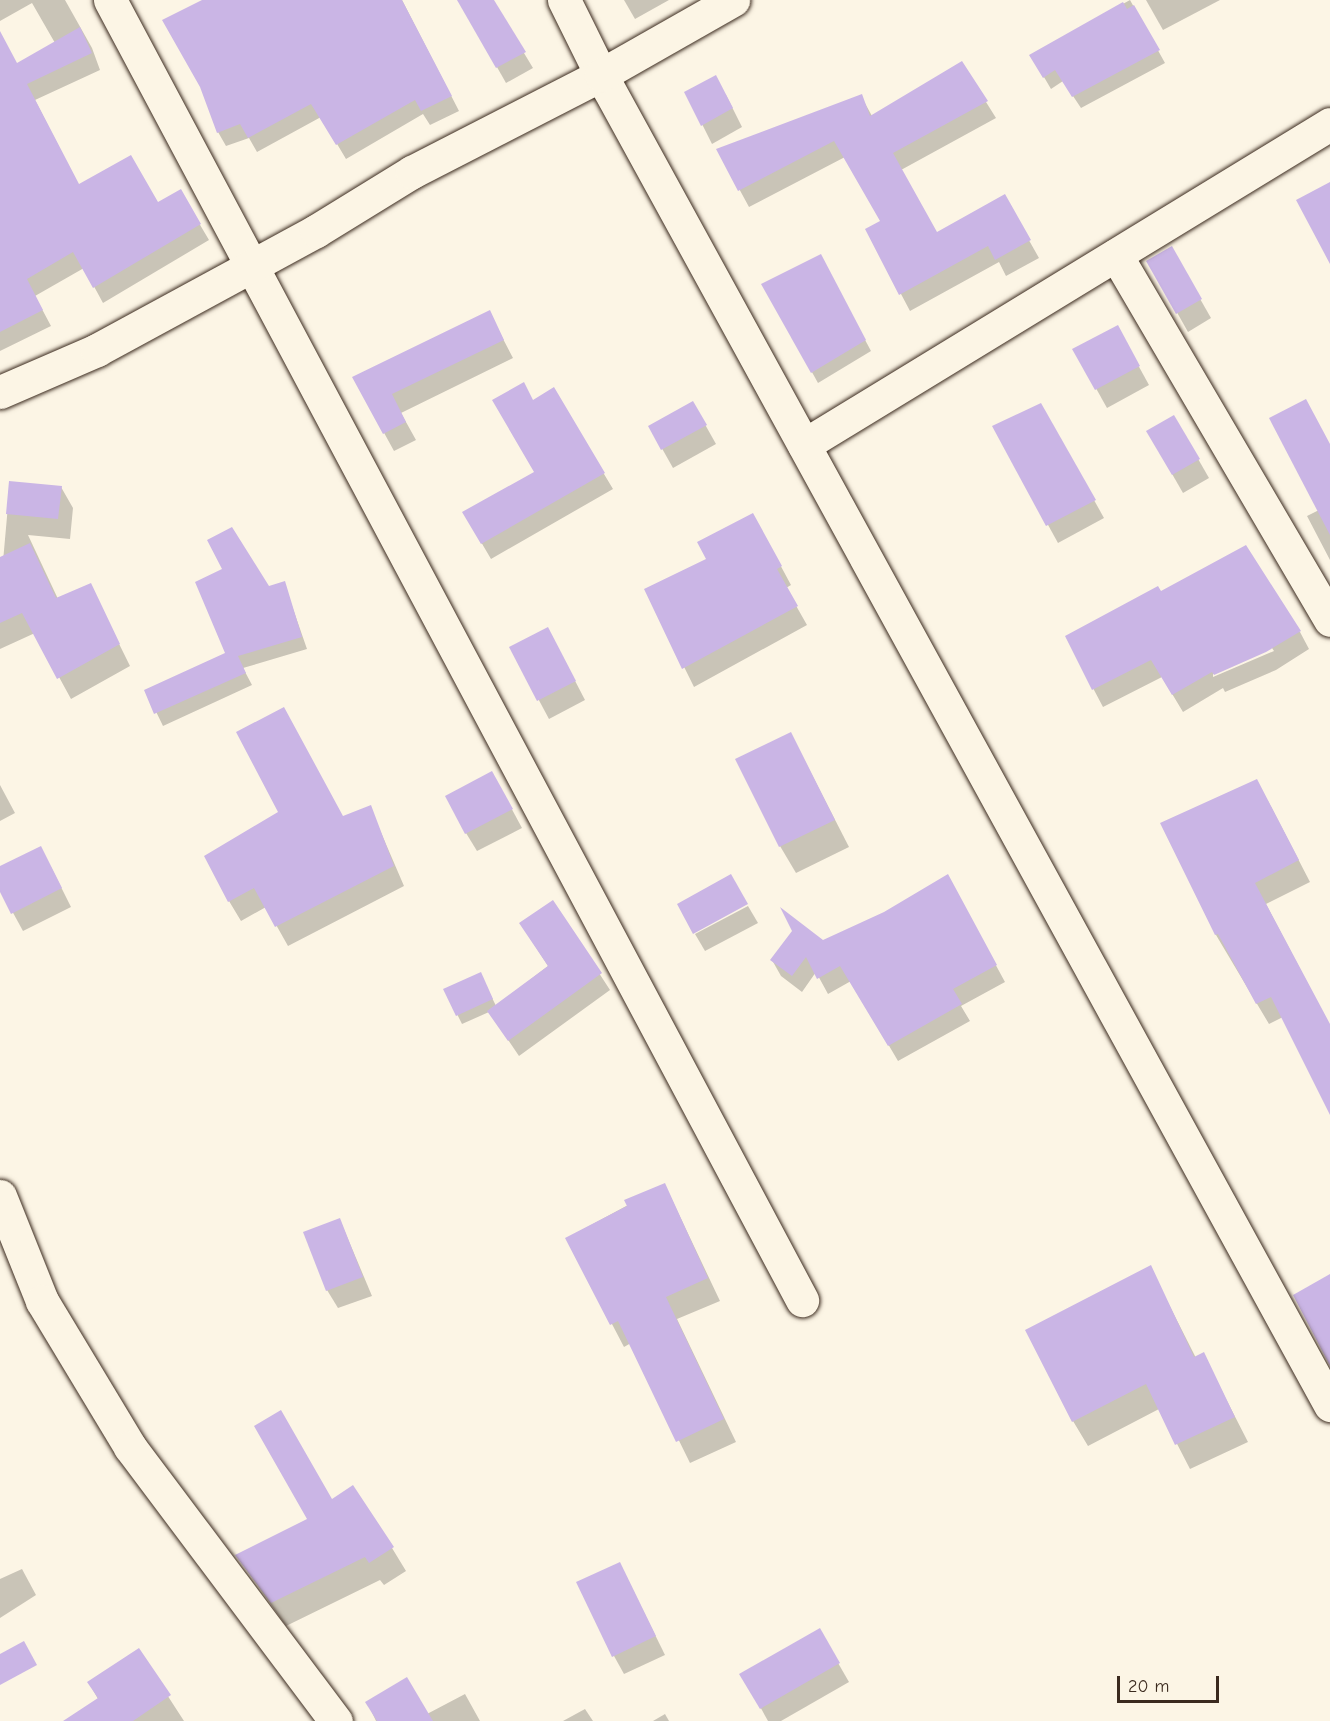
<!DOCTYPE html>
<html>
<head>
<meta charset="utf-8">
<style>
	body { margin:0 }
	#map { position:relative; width:1330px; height:1721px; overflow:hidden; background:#fcf5e5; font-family:"Comic Neue",sans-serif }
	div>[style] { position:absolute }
	.shadow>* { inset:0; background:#0003 }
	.building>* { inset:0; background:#cab5e5 }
	.roads { filter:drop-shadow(0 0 2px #3b2a1e) drop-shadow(0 0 2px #3b2a1e) }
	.minor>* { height:33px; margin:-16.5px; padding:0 16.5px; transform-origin:16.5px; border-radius:16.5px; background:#fcf5e5 }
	span { translate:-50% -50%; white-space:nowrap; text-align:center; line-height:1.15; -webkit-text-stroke:4.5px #fcf5e5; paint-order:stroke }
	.scale { position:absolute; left:1117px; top:1676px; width:102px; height:27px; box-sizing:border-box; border:3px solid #3b2a1e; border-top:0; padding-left:8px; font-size:18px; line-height:21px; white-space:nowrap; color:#3b2a1e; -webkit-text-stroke:4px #fcf5e5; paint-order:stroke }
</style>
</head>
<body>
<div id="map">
	<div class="shadow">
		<div style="clip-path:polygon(0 0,65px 0,92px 48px,100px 70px,35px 100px,79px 186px,157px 204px,180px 191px,209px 240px,103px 303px,84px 268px,35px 296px,51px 326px,0 351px,0 75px,55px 43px,32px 3px,0 21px)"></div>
		<div style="clip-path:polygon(206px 0,402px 0,459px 111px,430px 125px,423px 114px,346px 159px,321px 117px,257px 152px,249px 138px,226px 146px,218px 132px)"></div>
		<div style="clip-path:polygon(459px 0,492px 0,533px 68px,506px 83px)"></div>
		<div style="clip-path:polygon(624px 0,669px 0,635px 19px)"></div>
		<div style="clip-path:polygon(1130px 0,1165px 63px,1081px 108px,1063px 81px,1051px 89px,1031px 55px)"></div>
		<div style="clip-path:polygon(1146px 0,1220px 0,1163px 30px)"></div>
		<div style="clip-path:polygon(686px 92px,726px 95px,742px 127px,712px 144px)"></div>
		<div style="clip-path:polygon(861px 96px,872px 116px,986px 102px,996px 118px,901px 170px,937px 234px,1004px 196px,1039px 258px,1006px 276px,999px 262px,910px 311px,901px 294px,882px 222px,845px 157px,749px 207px,718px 150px)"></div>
		<div style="clip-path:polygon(1171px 248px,1211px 318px,1188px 332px,1148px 261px)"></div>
		<div style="clip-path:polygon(826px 267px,871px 351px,818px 383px,763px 284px)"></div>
		<div style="clip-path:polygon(489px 312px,513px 358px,401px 413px,416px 440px,394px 451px,354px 378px)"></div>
		<div style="clip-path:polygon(1127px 345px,1149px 385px,1107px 408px,1074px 349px)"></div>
		<div style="clip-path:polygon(553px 389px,613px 489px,491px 559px,464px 513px,536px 472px,533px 401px)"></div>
		<div style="clip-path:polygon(693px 403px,716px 444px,673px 468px,650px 427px)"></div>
		<div style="clip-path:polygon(1041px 405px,1104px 518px,1058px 543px,994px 427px)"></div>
		<div style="clip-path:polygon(1174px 417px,1209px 478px,1183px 493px,1148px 432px)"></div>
		<div style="clip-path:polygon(1330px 445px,1330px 560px,1307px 516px,1319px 510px)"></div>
		<div style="clip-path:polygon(10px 483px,61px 487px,73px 508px,70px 539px,28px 535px,58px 599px,90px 585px,130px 666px,71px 699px,35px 633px,0 649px,0 595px)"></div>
		<div style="clip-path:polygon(763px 533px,791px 585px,786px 588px,807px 625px,694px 687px,646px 590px)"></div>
		<div style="clip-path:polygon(284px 583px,307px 649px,243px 668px,252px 685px,163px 726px,146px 691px,227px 654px,268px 587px)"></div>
		<div style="clip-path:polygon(evenodd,1160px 593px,1300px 632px,1309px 649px,1276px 670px,1225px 692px,1223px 688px,1183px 712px,1162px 677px,1103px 707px,1066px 637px,1160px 593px,1272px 648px,1274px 651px,1213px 677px,1213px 674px,1272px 648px)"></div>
		<div style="clip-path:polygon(511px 648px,558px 648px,585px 700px,549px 719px)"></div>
		<div style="clip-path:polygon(791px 734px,849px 847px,796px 873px,780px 846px)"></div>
		<div style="clip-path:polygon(0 785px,15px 813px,0 821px)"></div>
		<div style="clip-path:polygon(502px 791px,522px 828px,477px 851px,466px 833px)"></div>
		<div style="clip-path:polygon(1268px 801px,1310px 882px,1266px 904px,1330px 1026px,1330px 1106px,1283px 1017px,1269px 1024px,1216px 935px,1162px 824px)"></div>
		<div style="clip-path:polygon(370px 807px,404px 886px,288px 946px,266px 907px,241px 921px,229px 901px,343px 818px)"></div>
		<div style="clip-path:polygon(51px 867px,71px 907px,23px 931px,0 889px,0 868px)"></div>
		<div style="clip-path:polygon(956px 892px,1005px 982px,961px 1006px,970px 1021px,898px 1061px,851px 981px,828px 994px,816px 972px,802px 992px,781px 976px,772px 960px)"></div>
		<div style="clip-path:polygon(553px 902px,610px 990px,519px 1056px,489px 1012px,462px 1024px,445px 990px,485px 983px,496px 1006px,548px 966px,521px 924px)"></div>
		<div style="clip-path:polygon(748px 906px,758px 923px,705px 951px,695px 934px)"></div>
		<div style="clip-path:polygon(665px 1185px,720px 1301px,677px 1319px,736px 1442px,690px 1463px,631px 1343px,624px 1347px,567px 1238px)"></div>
		<div style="clip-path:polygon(340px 1220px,372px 1296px,338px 1308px,327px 1290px)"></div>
		<div style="clip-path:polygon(1150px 1267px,1196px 1358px,1203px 1354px,1248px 1442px,1190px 1469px,1159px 1409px,1088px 1446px,1073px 1421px)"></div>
		<div style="clip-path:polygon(331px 1501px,392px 1548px,406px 1571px,384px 1585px,380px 1580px,286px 1626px,237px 1556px,309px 1520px)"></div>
		<div style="clip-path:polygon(22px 1569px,36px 1595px,0 1618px,0 1579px)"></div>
		<div style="clip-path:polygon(629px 1582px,665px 1655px,624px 1674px,614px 1656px)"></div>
		<div style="clip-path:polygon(819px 1630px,849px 1682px,781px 1721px,768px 1721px,742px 1674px)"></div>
		<div style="clip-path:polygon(138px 1650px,184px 1721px,66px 1721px,98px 1699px,89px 1683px)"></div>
		<div style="clip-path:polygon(465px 1694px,480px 1721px,376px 1721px,367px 1702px,427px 1714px)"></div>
		<div style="clip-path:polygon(585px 1709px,593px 1721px,563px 1721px)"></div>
		<div style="clip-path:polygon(665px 1714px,669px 1721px,653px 1721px)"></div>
	</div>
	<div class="building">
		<div style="clip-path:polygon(202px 0,402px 0,452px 96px,421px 111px,415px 100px,336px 145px,311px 104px,248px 138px,240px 124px,217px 133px,200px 87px,162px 20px)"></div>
		<div style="clip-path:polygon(457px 0,494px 0,526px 52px,496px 68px)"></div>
		<div style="clip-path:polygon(1123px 2px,1127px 9px,1134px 5px,1160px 50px,1072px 97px,1055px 70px,1043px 78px,1029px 55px)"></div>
		<div style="clip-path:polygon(80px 27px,92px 53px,27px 84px,79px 184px,131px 155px,158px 202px,181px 189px,201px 224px,93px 288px,73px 252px,27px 279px,43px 310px,0 332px,0 31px,17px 63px)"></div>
		<div style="clip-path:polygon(962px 61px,988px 101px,893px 153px,937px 232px,1005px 194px,1031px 240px,995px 260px,988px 246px,899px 295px,865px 229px,880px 221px,834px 141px,738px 191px,716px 149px,862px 94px,870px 116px)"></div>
		<div style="clip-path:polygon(716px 75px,733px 108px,701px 126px,684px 92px)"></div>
		<div style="clip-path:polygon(1330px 182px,1330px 264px,1296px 200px)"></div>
		<div style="clip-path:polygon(1172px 246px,1202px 299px,1176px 314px,1146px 261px)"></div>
		<div style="clip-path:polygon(821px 254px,866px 340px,811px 373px,761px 284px)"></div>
		<div style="clip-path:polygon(490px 310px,504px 340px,392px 394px,406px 422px,383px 434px,352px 377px)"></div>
		<div style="clip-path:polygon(1118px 325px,1140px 366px,1095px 390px,1072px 349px)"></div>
		<div style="clip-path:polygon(524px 382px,533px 400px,554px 387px,605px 473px,481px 544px,462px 512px,534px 472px,492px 400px)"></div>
		<div style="clip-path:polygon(1306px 399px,1330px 444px,1330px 535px,1269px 418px)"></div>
		<div style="clip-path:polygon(693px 401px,707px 425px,661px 450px,648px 426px)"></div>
		<div style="clip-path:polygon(1041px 403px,1096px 500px,1046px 526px,992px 426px)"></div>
		<div style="clip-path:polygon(1174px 415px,1200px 459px,1172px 475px,1146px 431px)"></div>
		<div style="clip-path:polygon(9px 481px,62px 486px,58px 519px,6px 514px)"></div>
		<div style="clip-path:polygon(753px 513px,782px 566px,777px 569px,798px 606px,682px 669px,644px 589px,706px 559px,697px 542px)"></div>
		<div style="clip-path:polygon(232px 527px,269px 586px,285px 581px,302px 637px,238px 656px,246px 673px,154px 714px,144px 690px,225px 653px,195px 582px,222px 569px,207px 540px)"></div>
		<div style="clip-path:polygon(30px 543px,56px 598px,91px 583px,120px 644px,57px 679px,22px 613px,0 623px,0 557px)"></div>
		<div style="clip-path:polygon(1246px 545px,1301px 631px,1266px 652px,1214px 675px,1212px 672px,1172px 695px,1151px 660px,1092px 690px,1065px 636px,1158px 586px,1161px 591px)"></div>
		<div style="clip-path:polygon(548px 627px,576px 681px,537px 701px,509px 647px)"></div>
		<div style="clip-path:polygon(284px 707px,343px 816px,371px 805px,394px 866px,275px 927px,254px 888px,228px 902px,204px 856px,278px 812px,236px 732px)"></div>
		<div style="clip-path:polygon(791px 732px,835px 820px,779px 847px,735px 759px)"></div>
		<div style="clip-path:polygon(492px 771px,513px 809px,465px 834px,445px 796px)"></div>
		<div style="clip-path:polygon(1257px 779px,1299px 860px,1255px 883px,1330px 1024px,1330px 1115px,1271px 997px,1256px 1004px,1218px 934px,1215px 935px,1160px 823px)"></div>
		<div style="clip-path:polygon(41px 846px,62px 888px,11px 914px,0 892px,0 866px)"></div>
		<div style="clip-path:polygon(731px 874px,748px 904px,693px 934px,677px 904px)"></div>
		<div style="clip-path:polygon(948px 874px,997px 965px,953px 989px,962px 1004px,888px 1046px,840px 966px,817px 979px,806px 957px,792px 976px,770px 960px,792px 931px,780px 907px,823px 940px,884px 912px)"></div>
		<div style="clip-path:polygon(553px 900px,602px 973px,508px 1041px,487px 1011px,548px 966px,519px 923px)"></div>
		<div style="clip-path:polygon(481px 972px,493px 999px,456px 1016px,443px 989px)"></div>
		<div style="clip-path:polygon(665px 1183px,708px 1278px,666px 1297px,724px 1419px,676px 1442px,618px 1321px,610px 1325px,565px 1238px,627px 1206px,624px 1200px)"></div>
		<div style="clip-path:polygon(340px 1218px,363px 1277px,326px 1291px,303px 1232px)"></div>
		<div style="clip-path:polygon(1151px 1265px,1194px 1357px,1204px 1352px,1235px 1417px,1175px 1445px,1146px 1384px,1072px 1422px,1025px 1330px)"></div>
		<div style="clip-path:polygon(1330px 1274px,1330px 1366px,1293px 1295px)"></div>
		<div style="clip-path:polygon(281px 1410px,332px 1499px,353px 1485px,394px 1547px,369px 1563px,365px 1557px,271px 1603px,235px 1555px,307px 1519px,254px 1426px)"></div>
		<div style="clip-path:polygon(620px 1562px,656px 1636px,612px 1657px,576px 1582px)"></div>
		<div style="clip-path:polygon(820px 1628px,840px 1663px,760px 1709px,739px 1674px)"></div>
		<div style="clip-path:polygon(24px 1641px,37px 1665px,0 1685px,0 1654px)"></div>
		<div style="clip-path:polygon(139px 1648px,171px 1695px,133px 1721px,63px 1721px,98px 1698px,87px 1682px)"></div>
		<div style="clip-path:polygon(407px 1677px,433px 1721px,377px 1721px,365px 1702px)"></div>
	</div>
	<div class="roads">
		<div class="minor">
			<div style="left:110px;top:0;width:1473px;rotate:61.97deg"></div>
			<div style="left:564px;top:0;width:84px;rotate:63.7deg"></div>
			<div style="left:601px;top:75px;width:1517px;rotate:61.27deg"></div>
			<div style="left:1116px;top:255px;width:423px;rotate:59.6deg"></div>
			<div style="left:0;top:392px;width:106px;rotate:-23.4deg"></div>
			<div style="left:97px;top:350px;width:249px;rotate:-28.5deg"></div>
			<div style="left:316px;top:231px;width:113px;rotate:-31.6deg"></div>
			<div style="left:412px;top:172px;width:212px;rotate:-27.2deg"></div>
			<div style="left:601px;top:75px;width:152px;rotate:-29.6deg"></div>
			<div style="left:804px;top:445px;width:616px;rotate:-31.39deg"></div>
			<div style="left:0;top:1196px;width:113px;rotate:68.2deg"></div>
			<div style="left:42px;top:1301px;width:170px;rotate:58.9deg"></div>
			<div style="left:130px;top:1447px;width:343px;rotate:53.1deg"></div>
		</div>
	</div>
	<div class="scale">20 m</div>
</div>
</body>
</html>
